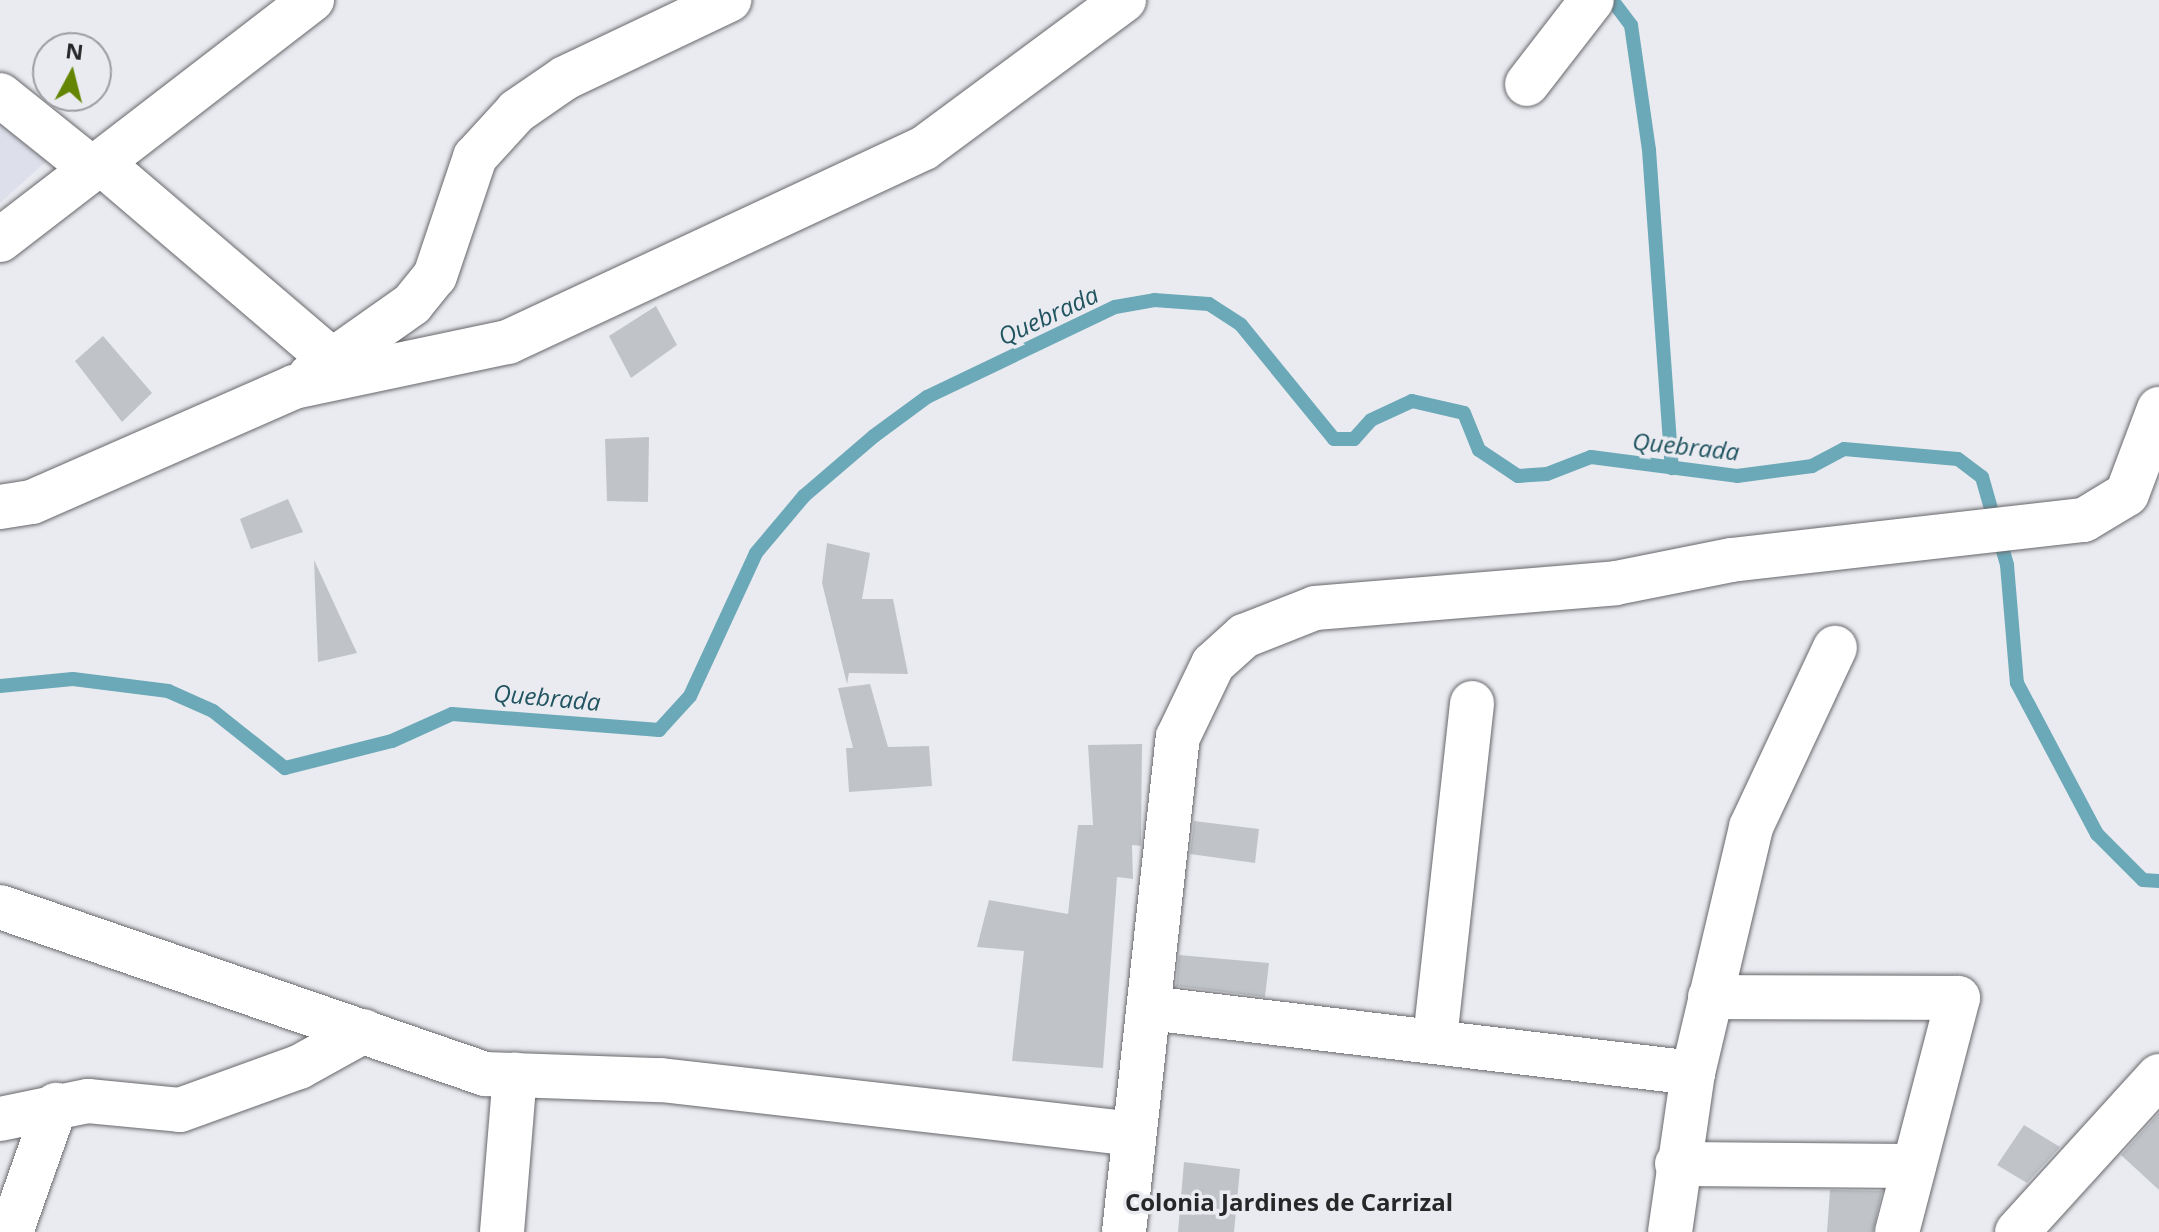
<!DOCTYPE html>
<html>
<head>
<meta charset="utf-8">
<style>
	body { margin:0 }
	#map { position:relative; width:2159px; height:1232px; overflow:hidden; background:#eaebf0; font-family:"Open Sans",sans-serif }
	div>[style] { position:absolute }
	.built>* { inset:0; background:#dddfeb }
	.stream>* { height:14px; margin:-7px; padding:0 7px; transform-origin:7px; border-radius:7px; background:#6ca9b8 }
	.building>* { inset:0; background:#c0c4c8 }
	.roads { filter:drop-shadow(0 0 2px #67686c) drop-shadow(0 0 2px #67686c) }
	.minor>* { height:44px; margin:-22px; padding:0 22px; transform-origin:22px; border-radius:22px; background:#fff }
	span { translate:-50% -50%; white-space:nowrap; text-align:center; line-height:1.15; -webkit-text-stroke:7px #eaebf0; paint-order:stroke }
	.water-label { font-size:24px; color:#205460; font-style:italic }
	.neighbourhood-label { font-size:24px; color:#262728; font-weight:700 }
	.north { position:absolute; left:32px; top:32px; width:80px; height:80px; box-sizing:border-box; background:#eaebf0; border:2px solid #9c9da0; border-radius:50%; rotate:7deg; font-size:22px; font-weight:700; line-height:32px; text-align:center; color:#262728 }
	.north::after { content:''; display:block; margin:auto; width:28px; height:36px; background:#638502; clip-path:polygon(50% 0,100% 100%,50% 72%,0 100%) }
</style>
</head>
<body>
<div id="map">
	<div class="built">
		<div style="clip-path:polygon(0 113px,51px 157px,0 203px)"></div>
	</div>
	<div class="stream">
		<div style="left:1612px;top:0;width:31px;rotate:53deg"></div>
		<div style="left:1631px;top:25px;width:126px;rotate:81.8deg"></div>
		<div style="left:1649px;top:150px;width:319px;rotate:85.9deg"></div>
		<div style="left:0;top:686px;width:73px;rotate:-5.5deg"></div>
		<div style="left:73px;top:679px;width:96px;rotate:7.2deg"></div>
		<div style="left:168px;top:691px;width:49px;rotate:24deg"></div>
		<div style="left:213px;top:711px;width:92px;rotate:38.4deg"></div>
		<div style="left:285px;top:768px;width:110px;rotate:-14.2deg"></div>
		<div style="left:392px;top:741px;width:66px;rotate:-24.2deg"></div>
		<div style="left:452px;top:714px;width:208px;rotate:4.4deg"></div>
		<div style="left:659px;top:730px;width:46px;rotate:-47.6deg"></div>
		<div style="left:690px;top:696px;width:157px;rotate:-65.2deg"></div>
		<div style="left:756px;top:553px;width:75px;rotate:-49.9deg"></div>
		<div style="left:804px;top:496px;width:92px;rotate:-40.6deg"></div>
		<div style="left:874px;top:436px;width:66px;rotate:-36.3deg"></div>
		<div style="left:927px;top:397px;width:208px;rotate:-25.6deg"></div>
		<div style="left:1115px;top:307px;width:40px;rotate:-10deg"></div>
		<div style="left:1154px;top:300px;width:55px;rotate:4.2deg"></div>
		<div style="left:1209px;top:304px;width:38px;rotate:33deg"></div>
		<div style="left:1241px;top:325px;width:147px;rotate:50.8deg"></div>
		<div style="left:1334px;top:439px;width:20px"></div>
		<div style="left:1354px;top:439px;width:25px;rotate:-48deg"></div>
		<div style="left:1371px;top:420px;width:45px;rotate:-24.9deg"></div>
		<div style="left:1412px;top:401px;width:53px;rotate:13deg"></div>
		<div style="left:1464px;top:413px;width:40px;rotate:68deg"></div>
		<div style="left:1479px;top:450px;width:47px;rotate:33.7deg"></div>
		<div style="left:1518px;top:476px;width:29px;rotate:-4deg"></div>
		<div style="left:1547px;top:474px;width:47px;rotate:-21.1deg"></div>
		<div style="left:1591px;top:457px;width:147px;rotate:7.4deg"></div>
		<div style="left:1737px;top:476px;width:76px;rotate:-7.6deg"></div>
		<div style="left:1812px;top:466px;width:36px;rotate:-28deg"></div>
		<div style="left:1844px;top:449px;width:114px;rotate:5deg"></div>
		<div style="left:1958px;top:459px;width:30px;rotate:37deg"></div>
		<div style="left:1982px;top:477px;width:91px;rotate:74.1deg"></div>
		<div style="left:2007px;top:565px;width:118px;rotate:85.2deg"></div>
		<div style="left:2017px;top:683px;width:171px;rotate:62.1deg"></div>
		<div style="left:2097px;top:834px;width:65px;rotate:45deg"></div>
		<div style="left:2143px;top:880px;width:16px;rotate:4deg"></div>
	</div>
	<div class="building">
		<div style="clip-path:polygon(656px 306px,677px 345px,631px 378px,609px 336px)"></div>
		<div style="clip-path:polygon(103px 336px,152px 393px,122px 422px,75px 361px)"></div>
		<div style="clip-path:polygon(649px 437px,648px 502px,607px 501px,605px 439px)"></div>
		<div style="clip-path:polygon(288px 499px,303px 532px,251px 549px,240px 519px)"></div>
		<div style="clip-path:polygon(827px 543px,870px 553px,862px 599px,893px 599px,908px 674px,849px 673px,847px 684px,822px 583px)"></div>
		<div style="clip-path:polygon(314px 560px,357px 653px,318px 662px)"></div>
		<div style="clip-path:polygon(870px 684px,888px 747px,929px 746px,932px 786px,849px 792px,846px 748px,853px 748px,838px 688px)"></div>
		<div style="clip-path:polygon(1142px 744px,1141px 846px,1132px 845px,1133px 879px,1117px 877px,1103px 1068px,1012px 1061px,1024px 951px,977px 947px,989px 900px,1068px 914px,1078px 825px,1093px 825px,1088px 745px)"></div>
		<div style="clip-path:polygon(1194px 821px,1259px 829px,1255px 863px,1190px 854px)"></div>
		<div style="clip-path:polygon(1179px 955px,1269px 963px,1265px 997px,1176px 986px)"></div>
		<div style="clip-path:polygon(2159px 1113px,2159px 1190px,2121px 1155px)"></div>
		<div style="clip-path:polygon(2024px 1125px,2060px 1147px,2027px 1183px,1997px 1165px)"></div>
		<div style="clip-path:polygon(1184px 1162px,1240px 1169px,1234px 1232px,1178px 1232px)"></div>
		<div style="clip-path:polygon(1830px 1190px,1882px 1191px,1873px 1232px,1827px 1232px)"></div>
	</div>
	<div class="roads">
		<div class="minor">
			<div style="left:1527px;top:84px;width:106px;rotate:-52.3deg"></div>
			<div style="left:0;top:95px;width:117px;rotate:38.7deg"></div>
			<div style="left:100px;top:162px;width:305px;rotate:40.5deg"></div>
			<div style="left:0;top:240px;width:394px;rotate:-37.6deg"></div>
			<div style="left:310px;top:376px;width:125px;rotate:-35.2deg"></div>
			<div style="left:412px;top:304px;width:36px;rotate:-51deg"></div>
			<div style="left:435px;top:276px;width:126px;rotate:-71.4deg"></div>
			<div style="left:475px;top:157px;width:62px;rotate:-47.6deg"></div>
			<div style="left:517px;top:111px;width:58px;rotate:-34.5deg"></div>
			<div style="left:565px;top:78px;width:182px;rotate:-25.4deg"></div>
			<div style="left:0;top:507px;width:32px;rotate:-9deg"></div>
			<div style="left:32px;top:502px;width:286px;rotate:-23.7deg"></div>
			<div style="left:294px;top:387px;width:219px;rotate:-11.9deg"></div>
			<div style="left:508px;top:342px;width:459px;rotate:-25deg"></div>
			<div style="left:924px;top:148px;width:249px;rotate:-36.5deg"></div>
			<div style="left:0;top:907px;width:513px;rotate:19deg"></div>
			<div style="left:485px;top:1074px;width:176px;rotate:2deg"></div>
			<div style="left:661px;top:1080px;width:475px;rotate:6.5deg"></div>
			<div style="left:1710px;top:997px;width:248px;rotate:0.2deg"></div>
			<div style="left:1958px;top:998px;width:242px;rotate:104.6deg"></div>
			<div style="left:1149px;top:1008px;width:548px;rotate:6.81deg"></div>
			<div style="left:1435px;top:1039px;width:338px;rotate:-83.7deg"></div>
			<div style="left:0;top:1119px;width:90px;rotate:-11.6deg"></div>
			<div style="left:88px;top:1101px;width:92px;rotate:5.6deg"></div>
			<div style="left:180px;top:1110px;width:127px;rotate:-19.9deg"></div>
			<div style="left:299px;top:1067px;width:74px;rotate:-29deg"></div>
			<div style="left:1677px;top:1164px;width:237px;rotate:0.5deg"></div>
			<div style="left:11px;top:1232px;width:135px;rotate:-70.5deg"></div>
			<div style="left:502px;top:1232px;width:158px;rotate:-85.3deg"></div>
			<div style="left:1124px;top:1232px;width:498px;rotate:-83.8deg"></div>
			<div style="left:1178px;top:737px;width:81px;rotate:-64.4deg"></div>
			<div style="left:1213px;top:664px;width:42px;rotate:-42.1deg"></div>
			<div style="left:1244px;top:636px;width:76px;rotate:-21.5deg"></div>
			<div style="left:1315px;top:608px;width:302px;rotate:-4.7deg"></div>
			<div style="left:1616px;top:583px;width:117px;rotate:-11.3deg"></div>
			<div style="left:1731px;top:560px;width:355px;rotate:-6.5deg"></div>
			<div style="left:2084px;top:520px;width:50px;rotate:-31.2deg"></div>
			<div style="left:2127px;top:494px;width:91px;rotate:-69.4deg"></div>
			<div style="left:1670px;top:1232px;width:161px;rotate:-81.8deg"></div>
			<div style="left:1693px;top:1073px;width:253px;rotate:-76.7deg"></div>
			<div style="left:1751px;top:827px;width:198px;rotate:-64.9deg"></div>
			<div style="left:2017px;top:1232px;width:211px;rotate:-47.7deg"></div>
		</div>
	</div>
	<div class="water-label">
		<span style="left:1048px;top:315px;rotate:-25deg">Quebrada</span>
		<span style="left:1686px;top:446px;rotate:6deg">Quebrada</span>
		<span style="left:547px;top:697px;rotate:5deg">Quebrada</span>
	</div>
	<div class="neighbourhood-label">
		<span style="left:1289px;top:1202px">Colonia Jardines de Carrizal</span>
	</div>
	<div class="north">N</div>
</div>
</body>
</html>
